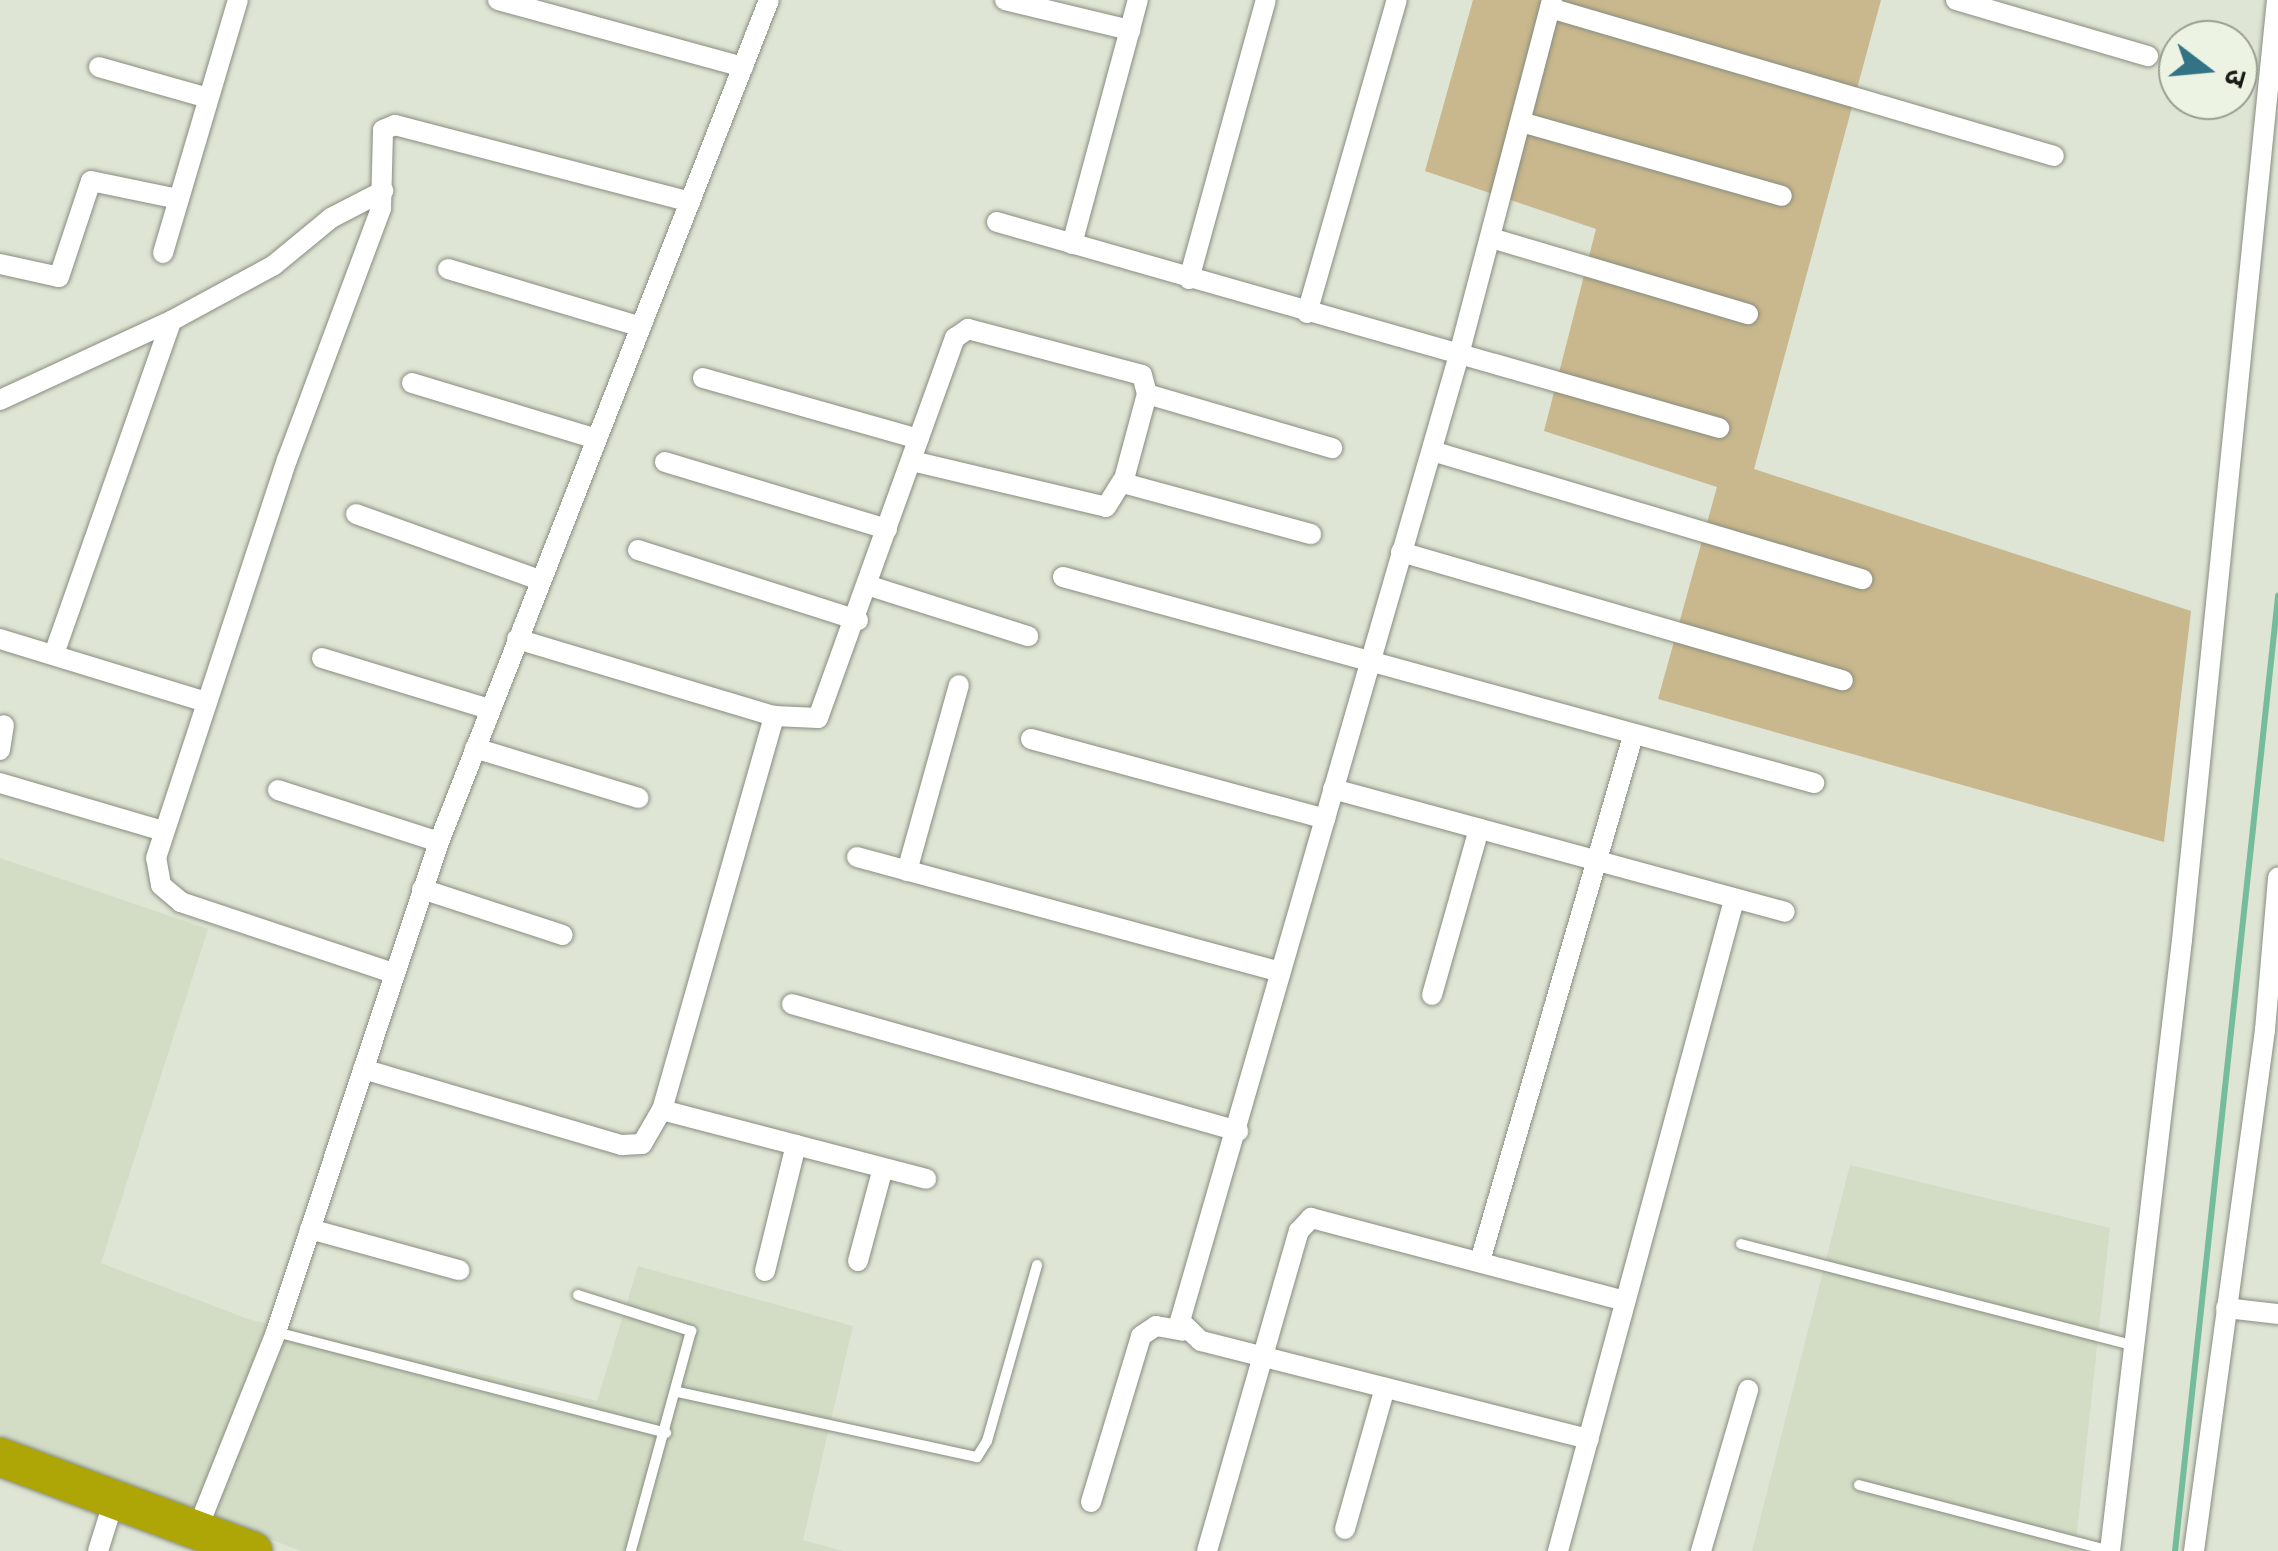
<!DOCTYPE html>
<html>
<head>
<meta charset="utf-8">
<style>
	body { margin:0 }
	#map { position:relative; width:2278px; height:1551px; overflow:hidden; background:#dfe5d5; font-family:Karla,"Noto Sans Devanagari",sans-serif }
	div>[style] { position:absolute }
	.built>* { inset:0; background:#d3ddc6 }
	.green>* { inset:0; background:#c9b78d }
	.stream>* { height:6px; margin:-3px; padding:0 3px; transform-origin:3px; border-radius:3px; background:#74bc9b }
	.roads { filter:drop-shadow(0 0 2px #878d7f) drop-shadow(0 0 2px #878d7f) }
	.lane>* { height:10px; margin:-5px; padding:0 5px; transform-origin:5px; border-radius:5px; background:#fff }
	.street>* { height:20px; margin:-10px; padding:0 10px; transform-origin:10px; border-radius:10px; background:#fff }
	.highway>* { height:38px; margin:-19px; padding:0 19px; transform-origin:19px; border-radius:19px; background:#aea607 }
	span { translate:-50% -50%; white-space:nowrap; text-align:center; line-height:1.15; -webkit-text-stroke:10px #ecf3e3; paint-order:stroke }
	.north { position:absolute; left:2158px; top:20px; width:100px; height:100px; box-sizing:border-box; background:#ecf3e3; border:2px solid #989d91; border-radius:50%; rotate:106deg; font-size:28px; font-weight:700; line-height:40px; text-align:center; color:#191c16 }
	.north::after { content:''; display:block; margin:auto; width:35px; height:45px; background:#327386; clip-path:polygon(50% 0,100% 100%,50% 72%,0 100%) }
</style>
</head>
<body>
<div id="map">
	<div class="built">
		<div style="clip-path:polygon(0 858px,208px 929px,101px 1263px,248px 1319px,597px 1401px,638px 1266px,853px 1326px,803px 1540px,843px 1551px,301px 1551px,0 1436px)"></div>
		<div style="clip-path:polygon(1850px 1165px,2110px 1228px,2075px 1551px,1752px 1551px)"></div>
	</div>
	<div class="green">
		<div style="clip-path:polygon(1473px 0,1881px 0,1754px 469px,2191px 611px,2164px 842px,1658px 699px,1717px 487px,1544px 431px,1596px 229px,1425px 171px)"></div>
	</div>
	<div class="stream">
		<div style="left:2175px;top:1551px;width:961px;rotate:-83.84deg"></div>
	</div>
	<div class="roads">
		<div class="lane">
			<div style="left:1741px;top:1244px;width:407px;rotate:14.5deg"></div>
			<div style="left:578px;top:1295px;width:119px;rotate:17.7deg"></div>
			<div style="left:691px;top:1331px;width:228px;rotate:105.3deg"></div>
			<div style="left:276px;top:1332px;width:403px;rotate:14.5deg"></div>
			<div style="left:678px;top:1392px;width:306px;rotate:12.3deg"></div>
			<div style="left:977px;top:1457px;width:19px;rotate:-58deg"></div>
			<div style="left:987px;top:1441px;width:183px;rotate:-74.1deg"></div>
			<div style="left:1859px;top:1485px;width:260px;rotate:14.7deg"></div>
		</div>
		<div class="street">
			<div style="left:498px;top:0;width:254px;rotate:15.3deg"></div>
			<div style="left:1005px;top:0;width:129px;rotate:13.5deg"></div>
			<div style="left:1552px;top:0;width:367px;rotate:104.7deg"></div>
			<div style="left:1459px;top:355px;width:1005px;rotate:106.11deg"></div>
			<div style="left:1180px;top:1321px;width:29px;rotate:44deg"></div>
			<div style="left:1201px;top:1341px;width:400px;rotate:14.2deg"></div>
			<div style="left:1956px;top:0;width:200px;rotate:16.3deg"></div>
			<div style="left:1550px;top:8px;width:525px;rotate:16.36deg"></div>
			<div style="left:99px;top:67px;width:113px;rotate:15.9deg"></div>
			<div style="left:1521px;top:122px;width:271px;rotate:15.8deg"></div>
			<div style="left:997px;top:222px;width:751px;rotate:15.92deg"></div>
			<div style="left:1491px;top:238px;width:268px;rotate:16.5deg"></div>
			<div style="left:1072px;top:244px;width:253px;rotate:-74.9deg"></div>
			<div style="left:163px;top:253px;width:264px;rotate:-73.5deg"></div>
			<div style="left:0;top:264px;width:60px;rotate:12.4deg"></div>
			<div style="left:59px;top:277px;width:101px;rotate:-71.6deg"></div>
			<div style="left:91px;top:181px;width:89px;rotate:11.7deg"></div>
			<div style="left:448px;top:269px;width:198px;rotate:16.7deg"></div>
			<div style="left:1189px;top:279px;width:289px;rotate:-74.6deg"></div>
			<div style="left:1307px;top:313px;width:326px;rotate:-74deg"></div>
			<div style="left:703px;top:378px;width:224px;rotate:15.8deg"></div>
			<div style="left:412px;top:383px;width:189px;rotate:16.9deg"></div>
			<div style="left:1147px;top:394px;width:193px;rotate:16.3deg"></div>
			<div style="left:0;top:400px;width:188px;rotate:-24.8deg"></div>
			<div style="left:171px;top:321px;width:117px;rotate:-28.5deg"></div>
			<div style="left:274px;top:265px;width:74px;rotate:-39.5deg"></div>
			<div style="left:331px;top:218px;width:59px;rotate:-27.4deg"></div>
			<div style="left:1432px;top:451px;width:449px;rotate:16.6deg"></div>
			<div style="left:912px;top:461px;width:199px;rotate:13.3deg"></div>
			<div style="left:1106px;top:507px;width:31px;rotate:-58deg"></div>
			<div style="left:665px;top:462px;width:232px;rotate:16.8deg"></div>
			<div style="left:356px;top:514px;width:195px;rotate:19.8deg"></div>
			<div style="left:638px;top:550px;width:231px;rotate:17.7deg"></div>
			<div style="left:1401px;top:552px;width:460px;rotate:16.2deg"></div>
			<div style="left:1063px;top:577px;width:779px;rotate:15.34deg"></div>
			<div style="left:870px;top:586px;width:166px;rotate:17.6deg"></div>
			<div style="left:0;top:639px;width:215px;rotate:17deg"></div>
			<div style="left:517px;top:639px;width:268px;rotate:16.7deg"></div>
			<div style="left:774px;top:716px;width:44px;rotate:2.6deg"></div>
			<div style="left:818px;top:718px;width:404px;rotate:-70.2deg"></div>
			<div style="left:955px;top:338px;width:16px;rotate:-35deg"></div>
			<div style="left:968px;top:329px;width:180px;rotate:14.8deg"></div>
			<div style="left:1142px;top:375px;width:20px;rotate:75deg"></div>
			<div style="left:1147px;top:394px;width:92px;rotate:105.1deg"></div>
			<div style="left:1123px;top:483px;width:195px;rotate:15.2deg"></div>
			<div style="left:54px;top:654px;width:353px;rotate:-70.6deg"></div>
			<div style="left:322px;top:658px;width:175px;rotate:17deg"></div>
			<div style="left:1031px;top:739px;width:305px;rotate:15.2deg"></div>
			<div style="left:475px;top:748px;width:171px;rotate:17deg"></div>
			<div style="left:0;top:750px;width:25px;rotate:-81deg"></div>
			<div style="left:0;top:783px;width:170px;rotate:16.4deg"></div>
			<div style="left:1333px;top:789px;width:468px;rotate:15.2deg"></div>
			<div style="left:278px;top:790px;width:169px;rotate:17.9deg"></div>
			<div style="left:857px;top:857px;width:438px;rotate:15.2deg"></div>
			<div style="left:907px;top:871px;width:193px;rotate:-74.4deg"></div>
			<div style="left:422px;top:889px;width:148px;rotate:18.1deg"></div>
			<div style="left:393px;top:973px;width:224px;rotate:-161.5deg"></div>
			<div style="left:181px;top:902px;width:26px;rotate:-140deg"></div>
			<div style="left:161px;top:885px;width:27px;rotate:-100deg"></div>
			<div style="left:156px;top:858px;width:419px;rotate:-71.8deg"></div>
			<div style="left:287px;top:460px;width:269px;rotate:-69.5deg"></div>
			<div style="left:381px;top:208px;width:78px;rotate:-88.5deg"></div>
			<div style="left:383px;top:130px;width:13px;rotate:-23deg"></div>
			<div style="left:395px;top:125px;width:305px;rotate:14.6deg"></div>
			<div style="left:1432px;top:995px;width:173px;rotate:-74.2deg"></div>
			<div style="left:792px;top:1004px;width:464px;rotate:15.9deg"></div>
			<div style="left:363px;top:1069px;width:270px;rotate:16.4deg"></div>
			<div style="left:622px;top:1145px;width:20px;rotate:-3deg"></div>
			<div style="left:642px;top:1144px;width:39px;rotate:-60deg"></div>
			<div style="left:662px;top:1110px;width:410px;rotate:-74.1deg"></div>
			<div style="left:662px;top:1110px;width:273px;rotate:14.6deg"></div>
			<div style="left:310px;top:1229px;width:155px;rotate:15.4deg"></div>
			<div style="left:858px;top:1261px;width:96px;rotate:-75deg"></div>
			<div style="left:1480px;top:1261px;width:547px;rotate:-73.75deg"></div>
			<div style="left:765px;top:1271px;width:130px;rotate:-76.2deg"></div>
			<div style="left:2226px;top:1308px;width:52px;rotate:6.6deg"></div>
			<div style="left:1091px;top:1502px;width:173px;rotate:-73.2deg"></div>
			<div style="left:1141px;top:1336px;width:18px;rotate:-34deg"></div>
			<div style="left:1156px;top:1326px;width:27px;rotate:10deg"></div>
			<div style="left:1345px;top:1529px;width:147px;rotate:-74.2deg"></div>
			<div style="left:197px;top:1530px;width:213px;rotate:-68.2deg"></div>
			<div style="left:276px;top:1332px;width:516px;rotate:-71.6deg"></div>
			<div style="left:439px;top:842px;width:904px;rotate:-68.6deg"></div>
			<div style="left:98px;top:1551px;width:53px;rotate:-72.6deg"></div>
			<div style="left:1207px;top:1551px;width:333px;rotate:-74deg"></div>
			<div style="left:1299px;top:1231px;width:18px;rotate:-47deg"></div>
			<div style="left:1311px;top:1218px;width:325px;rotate:14.8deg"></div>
			<div style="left:1558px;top:1551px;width:674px;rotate:-74.87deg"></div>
			<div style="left:1701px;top:1551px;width:168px;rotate:-73.7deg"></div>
			<div style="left:2110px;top:1551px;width:615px;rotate:-83.28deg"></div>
			<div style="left:2182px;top:940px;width:945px;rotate:-84.23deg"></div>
			<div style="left:2194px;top:1551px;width:526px;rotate:-82.24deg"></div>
			<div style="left:2265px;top:1030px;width:153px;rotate:-85.1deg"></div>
		</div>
		<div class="highway">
			<div style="left:0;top:1457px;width:270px;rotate:20.4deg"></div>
		</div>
	</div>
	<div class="north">उ</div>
</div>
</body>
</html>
